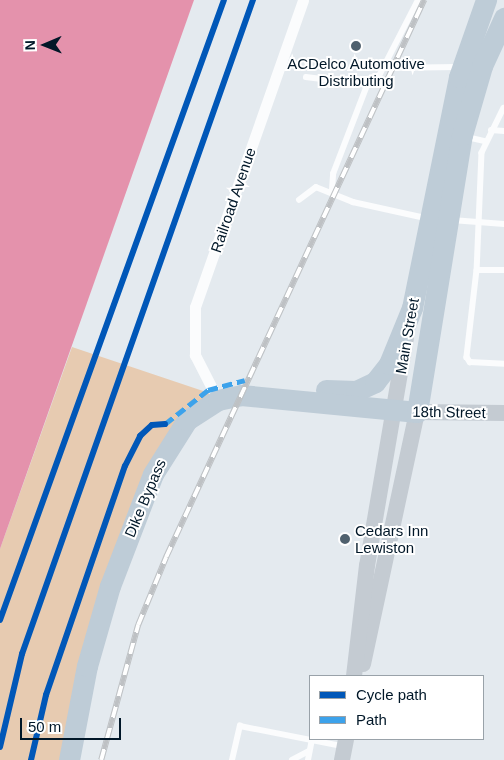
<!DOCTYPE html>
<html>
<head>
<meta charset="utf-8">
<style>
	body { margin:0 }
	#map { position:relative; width:504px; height:760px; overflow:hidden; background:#e4eaef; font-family:Helvetica,sans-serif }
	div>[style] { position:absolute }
	.green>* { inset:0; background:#e7cbb1 }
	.water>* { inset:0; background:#e492ac }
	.lane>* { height:5.5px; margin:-2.75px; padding:0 2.75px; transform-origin:2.75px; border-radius:2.75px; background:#fbfcfd }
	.street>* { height:11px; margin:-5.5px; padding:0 5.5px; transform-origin:5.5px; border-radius:5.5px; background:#fbfcfd }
	.secondary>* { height:16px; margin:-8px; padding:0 8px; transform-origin:8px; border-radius:8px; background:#c4cbd2 }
	.highway>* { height:21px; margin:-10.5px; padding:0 10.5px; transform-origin:10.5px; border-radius:10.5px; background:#beccd7 }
	.rail>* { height:5.5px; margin-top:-2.75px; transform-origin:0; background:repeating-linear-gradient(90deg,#fff 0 11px,#bec1c4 0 22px); box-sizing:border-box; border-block:1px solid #bec1c4 }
	.quiet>* { height:5px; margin-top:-2.5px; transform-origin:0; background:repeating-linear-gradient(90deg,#3ca2eb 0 10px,transparent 0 15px) }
	.cycleway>* { height:6px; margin:-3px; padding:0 3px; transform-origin:3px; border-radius:3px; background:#0057b8 }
	.dots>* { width:14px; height:14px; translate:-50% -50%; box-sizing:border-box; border:2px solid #fff; border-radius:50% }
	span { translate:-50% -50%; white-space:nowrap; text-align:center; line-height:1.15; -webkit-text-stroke:4px #fff; paint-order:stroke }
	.poi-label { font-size:15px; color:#011728 }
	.left { translate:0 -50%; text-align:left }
	.street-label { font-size:15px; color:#011728 }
	.legend { position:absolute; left:309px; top:675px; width:175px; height:65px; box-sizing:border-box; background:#fff; border:1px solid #99a2a9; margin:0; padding:6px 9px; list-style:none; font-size:15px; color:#011728 }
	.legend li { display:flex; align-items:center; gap:10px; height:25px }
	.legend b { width:25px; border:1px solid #99a2a9 }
	.north { position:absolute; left:20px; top:20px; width:50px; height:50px; -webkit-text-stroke:4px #fff; paint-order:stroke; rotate:269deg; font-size:14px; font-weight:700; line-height:20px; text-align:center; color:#011728 }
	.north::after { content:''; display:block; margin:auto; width:18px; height:22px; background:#011728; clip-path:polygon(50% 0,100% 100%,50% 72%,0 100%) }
	.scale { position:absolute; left:20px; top:718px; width:101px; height:22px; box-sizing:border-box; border:2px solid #011728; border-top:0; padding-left:6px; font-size:15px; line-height:18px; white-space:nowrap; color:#011728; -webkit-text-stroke:4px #fff; paint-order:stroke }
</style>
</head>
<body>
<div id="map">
	<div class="green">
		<div style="clip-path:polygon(72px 347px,215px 395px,153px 474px,69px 760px,0 760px,0 549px)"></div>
	</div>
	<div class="water">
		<div style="clip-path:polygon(0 0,194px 0,0 549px)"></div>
	</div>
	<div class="lane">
		<div style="left:386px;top:68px;width:71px;rotate:-0.8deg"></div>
		<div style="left:306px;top:77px;width:48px;rotate:7.1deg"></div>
		<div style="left:354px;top:83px;width:26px;rotate:-16deg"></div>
		<div style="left:379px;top:76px;width:85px;rotate:-62.8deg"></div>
		<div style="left:504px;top:108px;width:50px;rotate:116.1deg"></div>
		<div style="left:482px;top:153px;width:117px;rotate:92.4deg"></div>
		<div style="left:477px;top:270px;width:88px;rotate:96.6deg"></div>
		<div style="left:467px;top:357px;width:6px;rotate:59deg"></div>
		<div style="left:470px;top:362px;width:34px;rotate:3deg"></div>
		<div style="left:491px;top:130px;width:13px;rotate:4deg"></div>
		<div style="left:467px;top:137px;width:18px;rotate:13deg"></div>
		<div style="left:332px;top:190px;width:16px;rotate:-86deg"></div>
		<div style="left:333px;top:174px;width:97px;rotate:-69deg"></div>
		<div style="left:299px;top:200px;width:21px;rotate:-37deg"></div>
		<div style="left:316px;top:187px;width:40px;rotate:22deg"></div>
		<div style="left:353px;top:202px;width:75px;rotate:12.4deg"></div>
		<div style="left:452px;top:220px;width:52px;rotate:4.4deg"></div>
		<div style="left:477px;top:270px;width:27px"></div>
		<div style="left:232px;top:760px;width:35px;rotate:-77deg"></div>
		<div style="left:240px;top:726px;width:104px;rotate:11.1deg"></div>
		<div style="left:292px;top:760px;width:19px;rotate:-28deg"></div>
		<div style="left:308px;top:760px;width:20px;rotate:-79deg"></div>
	</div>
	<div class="street">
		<div style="left:218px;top:400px;width:51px;rotate:-117.1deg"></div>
		<div style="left:195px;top:355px;width:48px;rotate:-90deg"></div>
		<div style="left:195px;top:307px;width:325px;rotate:-70.6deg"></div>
	</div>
	<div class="secondary">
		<div style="left:363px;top:664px;width:258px;rotate:-77.9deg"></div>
		<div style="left:417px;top:412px;width:87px;rotate:0.7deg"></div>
		<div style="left:354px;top:676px;width:111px;rotate:-83.3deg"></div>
		<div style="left:367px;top:566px;width:231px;rotate:-80.3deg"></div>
		<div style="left:342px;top:760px;width:21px;rotate:-79deg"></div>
	</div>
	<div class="highway">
		<div style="left:326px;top:390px;width:30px;rotate:2deg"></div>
		<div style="left:356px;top:391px;width:21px;rotate:-25deg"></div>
		<div style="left:375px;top:382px;width:23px;rotate:-52deg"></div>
		<div style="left:389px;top:364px;width:61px;rotate:-67.7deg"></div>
		<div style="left:412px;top:308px;width:236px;rotate:-78.5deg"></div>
		<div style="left:459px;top:77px;width:82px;rotate:-70.7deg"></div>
		<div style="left:69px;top:760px;width:96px;rotate:-79.2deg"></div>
		<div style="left:87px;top:666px;width:83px;rotate:-74deg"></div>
		<div style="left:110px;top:586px;width:120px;rotate:-69deg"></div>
		<div style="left:153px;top:474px;width:64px;rotate:-57.8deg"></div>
		<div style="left:187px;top:420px;width:37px;rotate:-33deg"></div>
		<div style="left:218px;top:400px;width:24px;rotate:-12deg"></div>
		<div style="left:241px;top:395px;width:177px;rotate:5.5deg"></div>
		<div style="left:417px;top:412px;width:281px;rotate:-80.8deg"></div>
		<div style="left:462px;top:135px;width:72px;rotate:-73.8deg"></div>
		<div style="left:482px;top:66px;width:53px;rotate:-65.4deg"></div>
	</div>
	<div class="rail">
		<div style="left:101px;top:760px;width:140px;rotate:-74.7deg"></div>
		<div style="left:138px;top:625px;width:74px;rotate:-67.6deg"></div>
		<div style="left:166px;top:557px;width:614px;rotate:-65.15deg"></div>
	</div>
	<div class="quiet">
		<div style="left:165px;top:424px;width:55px;rotate:-38.3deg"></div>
		<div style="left:208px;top:390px;width:38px;rotate:-15deg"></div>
	</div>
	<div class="cycleway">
		<div style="left:0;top:620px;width:659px;rotate:-70.14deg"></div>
		<div style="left:0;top:747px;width:96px;rotate:-76.7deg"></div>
		<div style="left:22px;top:654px;width:694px;rotate:-70.55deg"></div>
		<div style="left:31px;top:760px;width:67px;rotate:-77deg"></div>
		<div style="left:46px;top:695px;width:242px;rotate:-71deg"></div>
		<div style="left:125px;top:466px;width:34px;rotate:-63deg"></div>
		<div style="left:140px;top:436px;width:16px;rotate:-43deg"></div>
		<div style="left:152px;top:425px;width:13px;rotate:-4deg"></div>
	</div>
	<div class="dots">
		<div style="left:356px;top:46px;background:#50616e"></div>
		<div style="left:345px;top:539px;background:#50616e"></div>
	</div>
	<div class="poi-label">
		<span style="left:356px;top:72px">ACDelco Automotive<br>Distributing</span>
		<span class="left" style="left:355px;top:539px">Cedars Inn<br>Lewiston</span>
	</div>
	<div class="street-label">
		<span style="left:233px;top:200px;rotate:-71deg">Railroad Avenue</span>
		<span style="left:407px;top:336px;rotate:-80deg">Main Street</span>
		<span style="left:449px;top:412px;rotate:1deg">18th Street</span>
		<span style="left:145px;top:498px;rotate:-67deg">Dike Bypass</span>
	</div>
	<ul class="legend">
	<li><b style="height:6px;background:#0057b8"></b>Cycle path</li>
	<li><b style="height:6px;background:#3ca2eb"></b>Path</li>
	</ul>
	<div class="north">N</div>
	<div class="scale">50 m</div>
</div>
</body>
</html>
